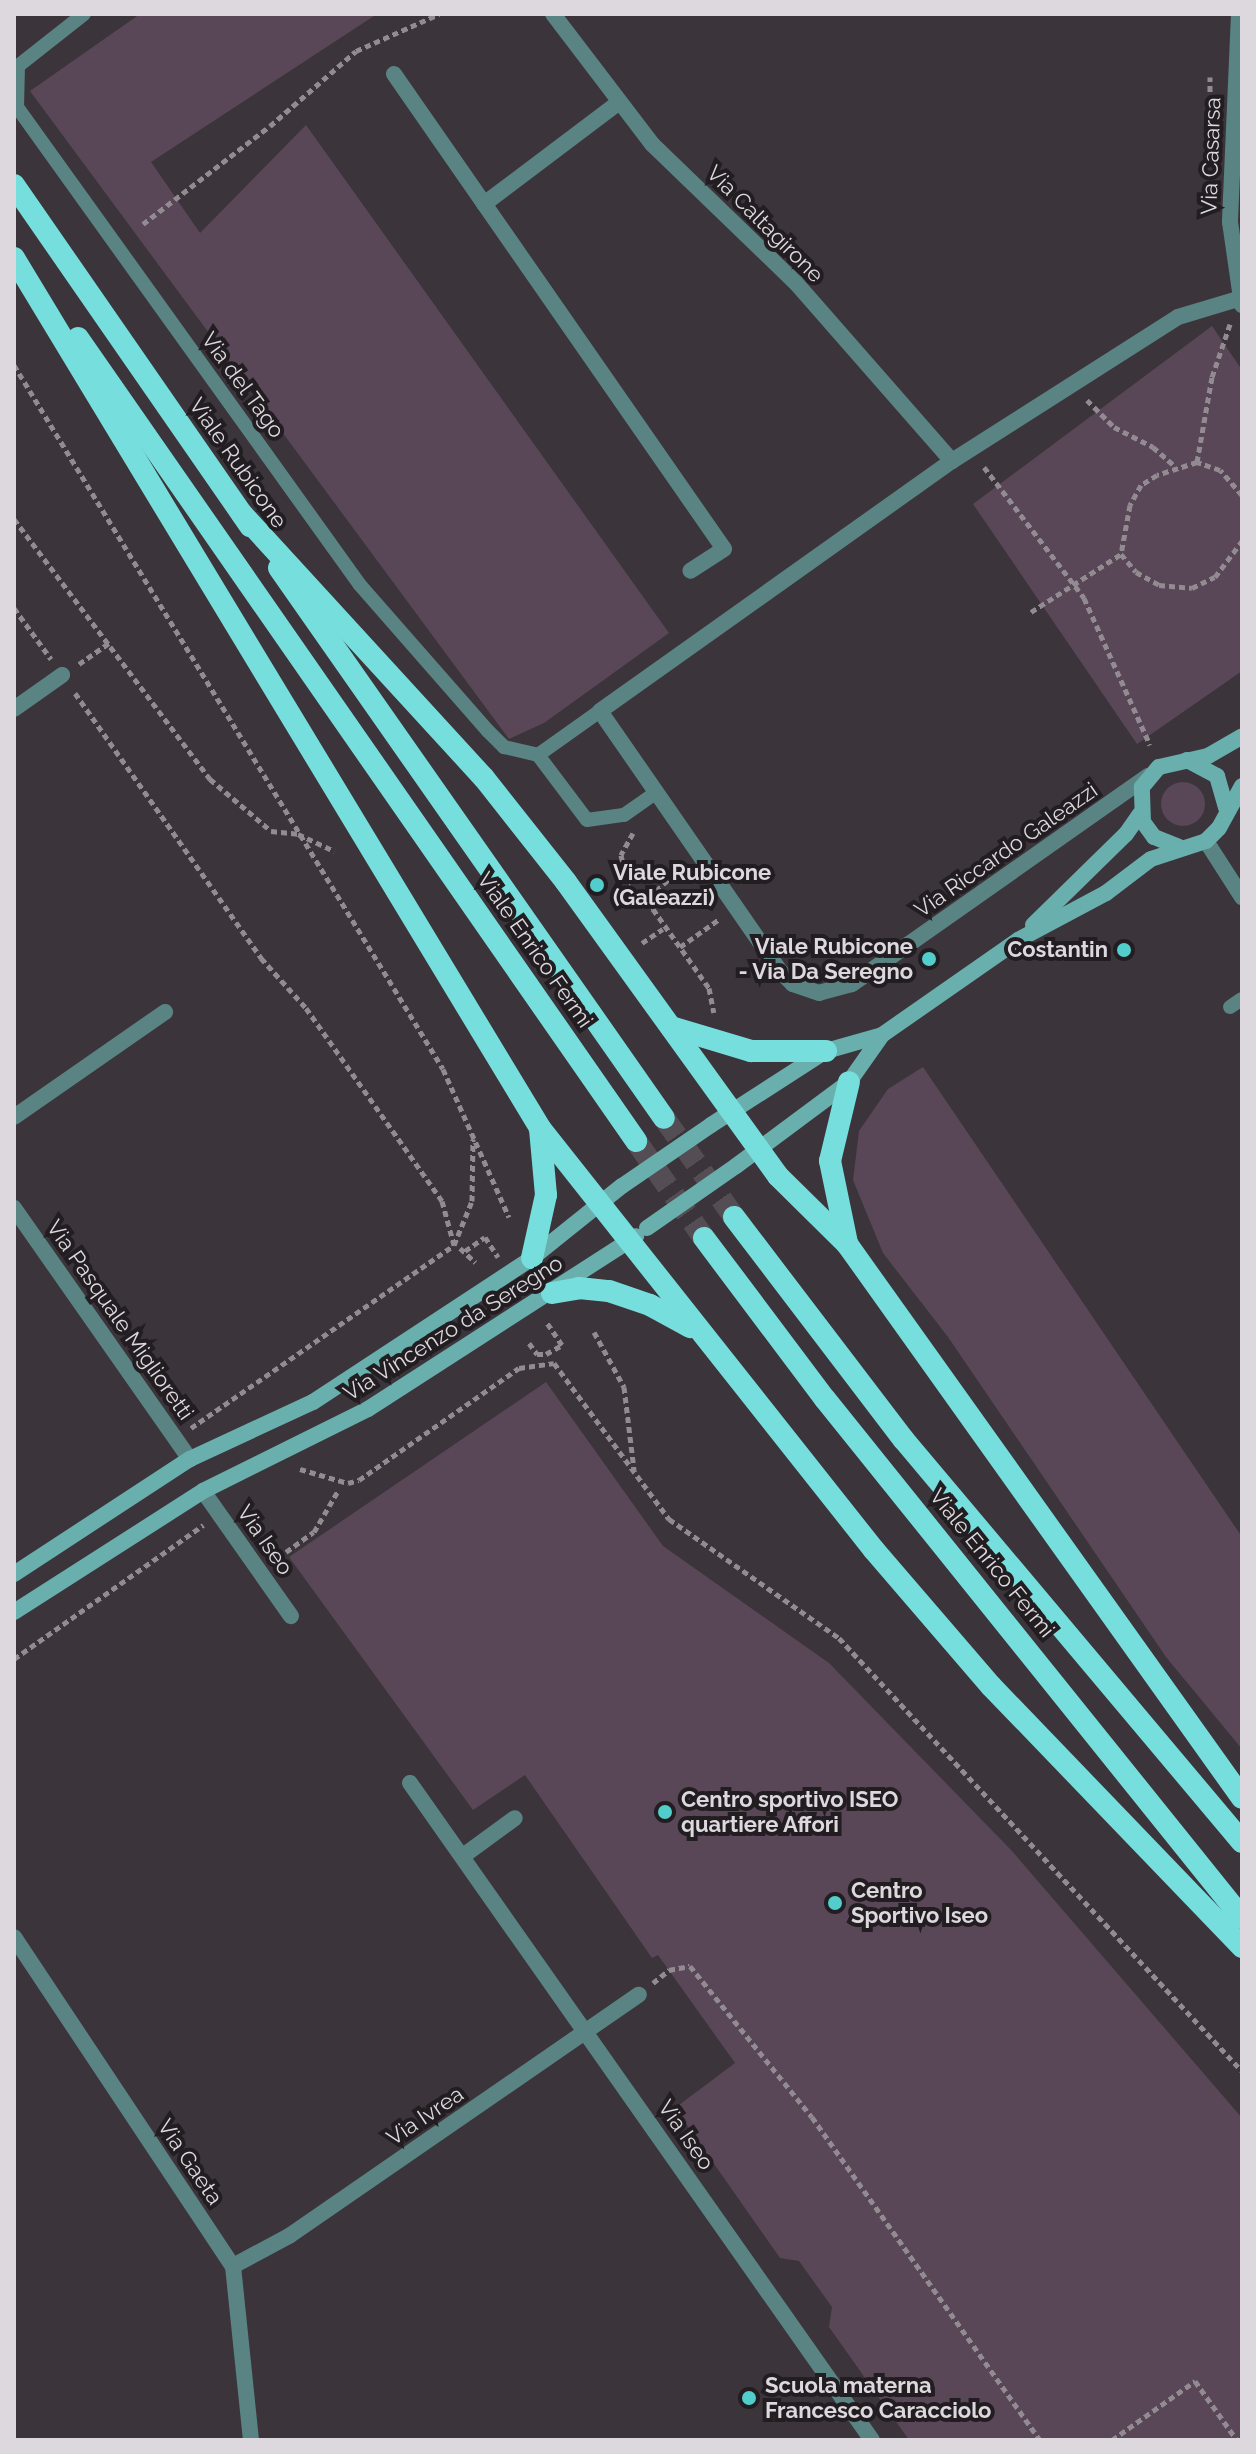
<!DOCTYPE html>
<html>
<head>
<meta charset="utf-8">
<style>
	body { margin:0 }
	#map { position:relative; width:1256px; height:2454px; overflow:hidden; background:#3c343b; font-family:Raleway,sans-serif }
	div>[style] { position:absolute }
	.green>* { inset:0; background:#594757 }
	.round { border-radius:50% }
	.trunk-tunnel>* { height:22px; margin-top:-11px; transform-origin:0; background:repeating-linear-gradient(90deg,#544d53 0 22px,transparent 0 33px) }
	.path>* { height:5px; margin-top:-2.5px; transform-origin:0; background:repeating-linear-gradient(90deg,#928b91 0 6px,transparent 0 10px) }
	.service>* { height:14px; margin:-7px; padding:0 7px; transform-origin:7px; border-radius:7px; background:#598483 }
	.minor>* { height:16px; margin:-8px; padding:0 8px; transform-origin:8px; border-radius:8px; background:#598483 }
	.secondary>* { height:16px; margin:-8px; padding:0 8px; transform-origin:8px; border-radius:8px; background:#68afad }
	.trunk>* { height:22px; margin:-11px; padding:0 11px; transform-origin:11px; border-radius:11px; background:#76dfdd }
	.secondary-bridge>* { height:16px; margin:-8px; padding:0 8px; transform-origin:8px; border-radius:8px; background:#68afad }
	.dots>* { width:22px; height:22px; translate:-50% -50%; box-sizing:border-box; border:4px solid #211d20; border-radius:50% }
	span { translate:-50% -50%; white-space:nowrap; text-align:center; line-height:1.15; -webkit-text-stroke:8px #211d20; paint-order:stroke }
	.street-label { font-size:22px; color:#ddd8dd }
	.poi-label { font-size:22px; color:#ddd8dd; font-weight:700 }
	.left { translate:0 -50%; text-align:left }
	.right { translate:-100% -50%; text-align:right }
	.frame { position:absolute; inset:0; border:16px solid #ddd8dd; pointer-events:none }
</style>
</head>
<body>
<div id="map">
	<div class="green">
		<div style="clip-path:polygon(140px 14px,377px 14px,151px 162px,200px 233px,306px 125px,669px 633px,544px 723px,509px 739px,30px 91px)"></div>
		<div style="clip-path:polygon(1212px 326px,1242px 370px,1242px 671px,1137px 744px,973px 504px)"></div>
		<div class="round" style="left:1161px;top:782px;width:44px;height:44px"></div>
		<div style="clip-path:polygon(923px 1067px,1242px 1537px,1242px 1749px,1166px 1657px,948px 1337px,883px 1253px,853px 1180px,859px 1131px,888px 1089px)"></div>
		<div style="clip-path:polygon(546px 1382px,663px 1546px,829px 1663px,1012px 1851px,1242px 2118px,1242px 2440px,909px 2440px,829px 2327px,832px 2307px,799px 2261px,780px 2258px,675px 2108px,735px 2063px,658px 1955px,652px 1958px,525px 1775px,473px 1810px,289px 1557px)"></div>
	</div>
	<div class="trunk-tunnel">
		<div style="left:664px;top:1118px;width:121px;rotate:54.7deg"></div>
		<div style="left:636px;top:1141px;width:118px;rotate:55deg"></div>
	</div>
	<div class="path">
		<div style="left:1210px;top:92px;width:15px;rotate:-90deg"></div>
		<div style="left:143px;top:224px;width:160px;rotate:-37.7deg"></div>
		<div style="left:270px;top:126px;width:114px;rotate:-41.1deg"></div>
		<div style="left:356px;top:51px;width:91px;rotate:-24deg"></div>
		<div style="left:14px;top:365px;width:824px;rotate:58.64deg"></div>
		<div style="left:443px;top:1069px;width:162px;rotate:66deg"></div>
		<div style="left:1087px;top:400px;width:38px;rotate:45deg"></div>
		<div style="left:1114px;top:427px;width:44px;rotate:27.1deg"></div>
		<div style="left:1153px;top:447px;width:29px;rotate:41deg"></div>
		<div style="left:1197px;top:462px;width:86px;rotate:-80deg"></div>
		<div style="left:1212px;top:377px;width:56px;rotate:-71.2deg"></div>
		<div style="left:984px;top:467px;width:165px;rotate:52.6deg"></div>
		<div style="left:1084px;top:598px;width:161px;rotate:65.8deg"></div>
		<div style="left:1242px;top:495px;width:33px;rotate:-131deg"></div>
		<div style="left:1220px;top:470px;width:24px;rotate:-161deg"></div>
		<div style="left:1197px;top:462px;width:42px;rotate:162deg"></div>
		<div style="left:1157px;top:475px;width:19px;rotate:148deg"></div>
		<div style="left:1141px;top:485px;width:23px;rotate:119deg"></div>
		<div style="left:1130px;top:505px;width:50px;rotate:100.4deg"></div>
		<div style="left:1121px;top:554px;width:23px;rotate:50deg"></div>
		<div style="left:1136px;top:572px;width:26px;rotate:29deg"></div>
		<div style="left:1159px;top:585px;width:33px;rotate:5deg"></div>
		<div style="left:1192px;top:588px;width:25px;rotate:-26deg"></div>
		<div style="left:1215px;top:577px;width:45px;rotate:-53.1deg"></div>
		<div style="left:14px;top:519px;width:326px;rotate:53deg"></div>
		<div style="left:210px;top:779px;width:80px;rotate:40.4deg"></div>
		<div style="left:271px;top:831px;width:27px;rotate:6deg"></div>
		<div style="left:298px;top:834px;width:40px;rotate:25deg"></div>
		<div style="left:14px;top:608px;width:63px;rotate:54deg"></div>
		<div style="left:1031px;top:612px;width:107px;rotate:-32.8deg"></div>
		<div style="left:79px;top:664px;width:39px;rotate:-35deg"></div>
		<div style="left:75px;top:693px;width:324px;rotate:54.9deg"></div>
		<div style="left:261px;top:958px;width:67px;rotate:48deg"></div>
		<div style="left:306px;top:1008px;width:236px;rotate:54.8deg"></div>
		<div style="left:442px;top:1201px;width:46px;rotate:74.7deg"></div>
		<div style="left:633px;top:833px;width:25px;rotate:119deg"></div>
		<div style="left:621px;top:855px;width:35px;rotate:77deg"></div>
		<div style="left:629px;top:889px;width:31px;rotate:40deg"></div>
		<div style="left:653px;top:909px;width:97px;rotate:54.7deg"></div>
		<div style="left:709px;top:988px;width:25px;rotate:79deg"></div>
		<div style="left:653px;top:909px;width:18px;rotate:-81deg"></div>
		<div style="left:656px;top:891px;width:35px;rotate:-43deg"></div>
		<div style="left:642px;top:943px;width:25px;rotate:-34deg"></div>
		<div style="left:680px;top:947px;width:47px;rotate:-35.4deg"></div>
		<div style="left:460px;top:1248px;width:21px;rotate:43deg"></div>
		<div style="left:465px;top:1251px;width:24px;rotate:-35deg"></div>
		<div style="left:485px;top:1237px;width:24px;rotate:57deg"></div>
		<div style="left:594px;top:1332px;width:63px;rotate:61.4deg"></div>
		<div style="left:624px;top:1387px;width:84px;rotate:83.1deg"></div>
		<div style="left:529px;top:1343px;width:14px;rotate:54deg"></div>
		<div style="left:537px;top:1354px;width:9px"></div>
		<div style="left:546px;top:1354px;width:18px;rotate:-29deg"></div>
		<div style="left:562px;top:1345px;width:29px;rotate:-124deg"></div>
		<div style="left:191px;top:1428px;width:320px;rotate:-34.8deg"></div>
		<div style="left:454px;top:1245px;width:48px;rotate:-67.8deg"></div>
		<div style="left:472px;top:1201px;width:62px;rotate:-89.1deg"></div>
		<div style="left:300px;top:1469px;width:50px;rotate:16.3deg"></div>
		<div style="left:348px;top:1483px;width:11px;rotate:-15deg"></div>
		<div style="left:359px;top:1480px;width:195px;rotate:-35deg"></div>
		<div style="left:519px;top:1368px;width:35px;rotate:-8deg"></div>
		<div style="left:554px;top:1363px;width:194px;rotate:53.6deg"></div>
		<div style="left:669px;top:1519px;width:208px;rotate:35deg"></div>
		<div style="left:839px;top:1638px;width:592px;rotate:47.06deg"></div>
		<div style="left:286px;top:1552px;width:34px;rotate:-36deg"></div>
		<div style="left:314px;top:1532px;width:48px;rotate:-59.7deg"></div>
		<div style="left:14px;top:1659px;width:232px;rotate:-35.3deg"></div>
		<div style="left:653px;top:1983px;width:21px;rotate:-39deg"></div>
		<div style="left:669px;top:1970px;width:21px;rotate:-11deg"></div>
		<div style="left:690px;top:1966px;width:194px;rotate:51.1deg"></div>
		<div style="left:812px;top:2117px;width:395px;rotate:54.8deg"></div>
		<div style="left:1112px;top:2440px;width:102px;rotate:-35.4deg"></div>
		<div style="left:1195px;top:2381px;width:72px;rotate:54.6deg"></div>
	</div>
	<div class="service">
		<div style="left:84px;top:14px;width:84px;rotate:141.8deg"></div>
		<div style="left:18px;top:66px;width:41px;rotate:91.4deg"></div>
		<div style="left:17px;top:107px;width:588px;rotate:54.34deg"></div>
		<div style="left:360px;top:585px;width:194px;rotate:48.8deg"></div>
		<div style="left:488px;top:731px;width:23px;rotate:45deg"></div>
		<div style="left:504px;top:747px;width:35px;rotate:13deg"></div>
		<div style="left:538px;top:755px;width:81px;rotate:53deg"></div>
		<div style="left:587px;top:820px;width:37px;rotate:-8deg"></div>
		<div style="left:624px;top:815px;width:39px;rotate:-35deg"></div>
		<div style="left:538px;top:755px;width:76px;rotate:-35.4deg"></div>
		<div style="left:1230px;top:1007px;width:14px;rotate:-34deg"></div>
	</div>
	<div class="minor">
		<div style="left:553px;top:14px;width:163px;rotate:52.7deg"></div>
		<div style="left:652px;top:144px;width:200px;rotate:44deg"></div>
		<div style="left:796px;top:283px;width:237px;rotate:48.8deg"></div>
		<div style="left:1239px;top:14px;width:208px;rotate:92.5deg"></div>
		<div style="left:1230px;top:222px;width:84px;rotate:81.8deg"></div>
		<div style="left:394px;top:74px;width:578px;rotate:55.21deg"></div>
		<div style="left:724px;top:549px;width:40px;rotate:147.1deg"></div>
		<div style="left:484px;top:204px;width:168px;rotate:-37deg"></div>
		<div style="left:14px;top:709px;width:59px;rotate:-35.3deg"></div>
		<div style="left:1148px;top:776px;width:362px;rotate:144.9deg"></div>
		<div style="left:852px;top:984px;width:34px;rotate:165deg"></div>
		<div style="left:819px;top:993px;width:28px;rotate:-161deg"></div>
		<div style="left:793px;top:984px;width:18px;rotate:-135deg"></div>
		<div style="left:780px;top:971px;width:316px;rotate:-124.7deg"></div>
		<div style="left:600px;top:711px;width:432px;rotate:-35.4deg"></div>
		<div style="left:952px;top:461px;width:268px;rotate:-32.5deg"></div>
		<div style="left:1178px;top:317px;width:63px;rotate:-16.7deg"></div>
		<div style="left:1206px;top:841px;width:67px;rotate:57.3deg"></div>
		<div style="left:14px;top:1117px;width:184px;rotate:-34.8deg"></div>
		<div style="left:14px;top:1208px;width:307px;rotate:55deg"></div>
		<div style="left:203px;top:1491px;width:153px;rotate:54.9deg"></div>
		<div style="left:410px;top:1783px;width:803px;rotate:54.89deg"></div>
		<div style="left:463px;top:1856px;width:64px;rotate:-36.2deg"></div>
		<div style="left:14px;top:1937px;width:395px;rotate:56.4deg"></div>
		<div style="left:233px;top:2266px;width:175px;rotate:84.1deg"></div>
		<div style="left:233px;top:2266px;width:64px;rotate:-28.2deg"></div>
		<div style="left:289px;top:2236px;width:425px;rotate:-34.6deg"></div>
	</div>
	<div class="secondary">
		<div style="left:1187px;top:760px;width:34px;rotate:28deg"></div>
		<div style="left:1217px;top:776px;width:33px;rotate:74deg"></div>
		<div style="left:1179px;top:847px;width:27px;rotate:-158deg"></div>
		<div style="left:1154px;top:837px;width:19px;rotate:-126deg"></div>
		<div style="left:1143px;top:822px;width:35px;rotate:-92deg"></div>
		<div style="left:1142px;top:787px;width:26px;rotate:-50deg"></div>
		<div style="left:1159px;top:767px;width:50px;rotate:-12.7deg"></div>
		<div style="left:1208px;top:756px;width:39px;rotate:-30deg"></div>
		<div style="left:1033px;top:925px;width:130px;rotate:-44.4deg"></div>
		<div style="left:1126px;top:834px;width:24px;rotate:-55deg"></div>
		<div style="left:711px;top:1125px;width:137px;rotate:-32.8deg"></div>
		<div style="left:826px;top:1051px;width:58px;rotate:-15.9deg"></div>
		<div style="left:736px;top:1166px;width:141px;rotate:-36.6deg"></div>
		<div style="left:849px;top:1082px;width:57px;rotate:-54.9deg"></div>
		<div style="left:882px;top:1035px;width:166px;rotate:-34.9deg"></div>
		<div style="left:1018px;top:940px;width:100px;rotate:-28.1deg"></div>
		<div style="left:1106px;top:893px;width:56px;rotate:-37.1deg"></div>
		<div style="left:1151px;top:859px;width:58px;rotate:-18.1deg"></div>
		<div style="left:1206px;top:841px;width:18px;rotate:-45deg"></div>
		<div style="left:1219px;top:828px;width:48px;rotate:-61.3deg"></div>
		<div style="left:14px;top:1574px;width:210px;rotate:-33.2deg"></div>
		<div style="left:190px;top:1459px;width:136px;rotate:-24.9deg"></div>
		<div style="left:313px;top:1402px;width:262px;rotate:-33.3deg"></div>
		<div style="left:532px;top:1258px;width:115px;rotate:-38.7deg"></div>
		<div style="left:14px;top:1612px;width:224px;rotate:-32.6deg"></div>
		<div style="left:203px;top:1491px;width:184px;rotate:-26.4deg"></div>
		<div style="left:368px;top:1409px;width:319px;rotate:-32.8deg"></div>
	</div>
	<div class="trunk">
		<div style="left:14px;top:185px;width:415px;rotate:55.3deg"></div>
		<div style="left:14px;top:258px;width:1017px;rotate:58.84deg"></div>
		<div style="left:540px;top:1128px;width:538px;rotate:51.64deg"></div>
		<div style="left:874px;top:1550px;width:179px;rotate:49.3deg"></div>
		<div style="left:991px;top:1686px;width:362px;rotate:46.1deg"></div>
		<div style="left:78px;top:338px;width:978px;rotate:55.2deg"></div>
		<div style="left:242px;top:514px;width:358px;rotate:47.5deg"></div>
		<div style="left:484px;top:778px;width:132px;rotate:51.7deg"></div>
		<div style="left:566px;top:882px;width:362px;rotate:54.2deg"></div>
		<div style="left:778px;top:1176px;width:97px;rotate:44.6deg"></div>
		<div style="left:847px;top:1244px;width:680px;rotate:54.51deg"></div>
		<div style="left:279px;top:568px;width:671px;rotate:55.01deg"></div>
		<div style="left:671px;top:1027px;width:84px;rotate:16.7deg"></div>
		<div style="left:751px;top:1051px;width:75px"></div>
		<div style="left:734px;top:1217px;width:280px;rotate:52.7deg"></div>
		<div style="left:904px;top:1440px;width:525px;rotate:49.94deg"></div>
		<div style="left:704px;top:1238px;width:201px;rotate:53.1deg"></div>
		<div style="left:825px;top:1399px;width:666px;rotate:51.22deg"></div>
		<div style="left:847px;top:1243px;width:84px;rotate:-101.7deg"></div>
		<div style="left:830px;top:1161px;width:81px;rotate:-76.5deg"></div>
		<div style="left:532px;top:1258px;width:65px;rotate:-77.5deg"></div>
		<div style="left:546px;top:1195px;width:66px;rotate:-95.2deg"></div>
		<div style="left:552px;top:1293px;width:27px;rotate:-10deg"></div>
		<div style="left:579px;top:1288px;width:30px;rotate:6deg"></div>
		<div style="left:609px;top:1291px;width:43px;rotate:18.9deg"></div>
		<div style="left:650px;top:1305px;width:46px;rotate:28.8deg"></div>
	</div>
	<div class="secondary-bridge">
		<div style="left:622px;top:1186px;width:108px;rotate:-34.4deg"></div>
		<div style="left:647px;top:1228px;width:108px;rotate:-34.9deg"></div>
	</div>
	<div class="dots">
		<div style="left:597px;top:885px;background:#53cdcb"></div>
		<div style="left:1124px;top:950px;background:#53cdcb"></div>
		<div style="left:929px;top:959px;background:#53cdcb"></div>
		<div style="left:665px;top:1812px;background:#53cdcb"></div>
		<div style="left:835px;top:1903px;background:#53cdcb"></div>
		<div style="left:749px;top:2398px;background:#53cdcb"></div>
	</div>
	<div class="street-label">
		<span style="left:1211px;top:156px;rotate:-88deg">Via Casarsa</span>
		<span style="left:765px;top:224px;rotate:45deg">Via Caltagirone</span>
		<span style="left:243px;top:385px;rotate:54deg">Via del Tago</span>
		<span style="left:238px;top:463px;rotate:55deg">Viale Rubicone</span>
		<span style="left:1006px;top:850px;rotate:-35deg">Via Riccardo Galeazzi</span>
		<span style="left:535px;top:950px;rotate:55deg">Viale Enrico Fermi</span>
		<span style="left:120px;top:1320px;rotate:55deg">Via Pasquale Miglioretti</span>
		<span style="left:453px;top:1328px;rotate:-32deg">Via Vincenzo da Seregno</span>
		<span style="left:265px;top:1540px;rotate:55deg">Via Iseo</span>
		<span style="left:992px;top:1563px;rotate:51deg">Viale Enrico Fermi</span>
		<span style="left:425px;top:2116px;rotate:-34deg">Via Ivrea</span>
		<span style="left:686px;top:2135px;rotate:55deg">Via Iseo</span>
		<span style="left:190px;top:2162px;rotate:56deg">Via Gaeta</span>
	</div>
	<div class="poi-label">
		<span class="left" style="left:613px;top:885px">Viale Rubicone<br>(Galeazzi)</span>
		<span class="right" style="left:913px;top:959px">Viale Rubicone<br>- Via Da Seregno</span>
		<span class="right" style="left:1108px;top:950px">Costantin</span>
		<span class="left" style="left:681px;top:1812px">Centro sportivo ISEO<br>quartiere Affori</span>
		<span class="left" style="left:851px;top:1903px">Centro<br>Sportivo Iseo</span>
		<span class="left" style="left:765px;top:2398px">Scuola materna<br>Francesco Caracciolo</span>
	</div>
	<div class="frame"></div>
</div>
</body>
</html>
